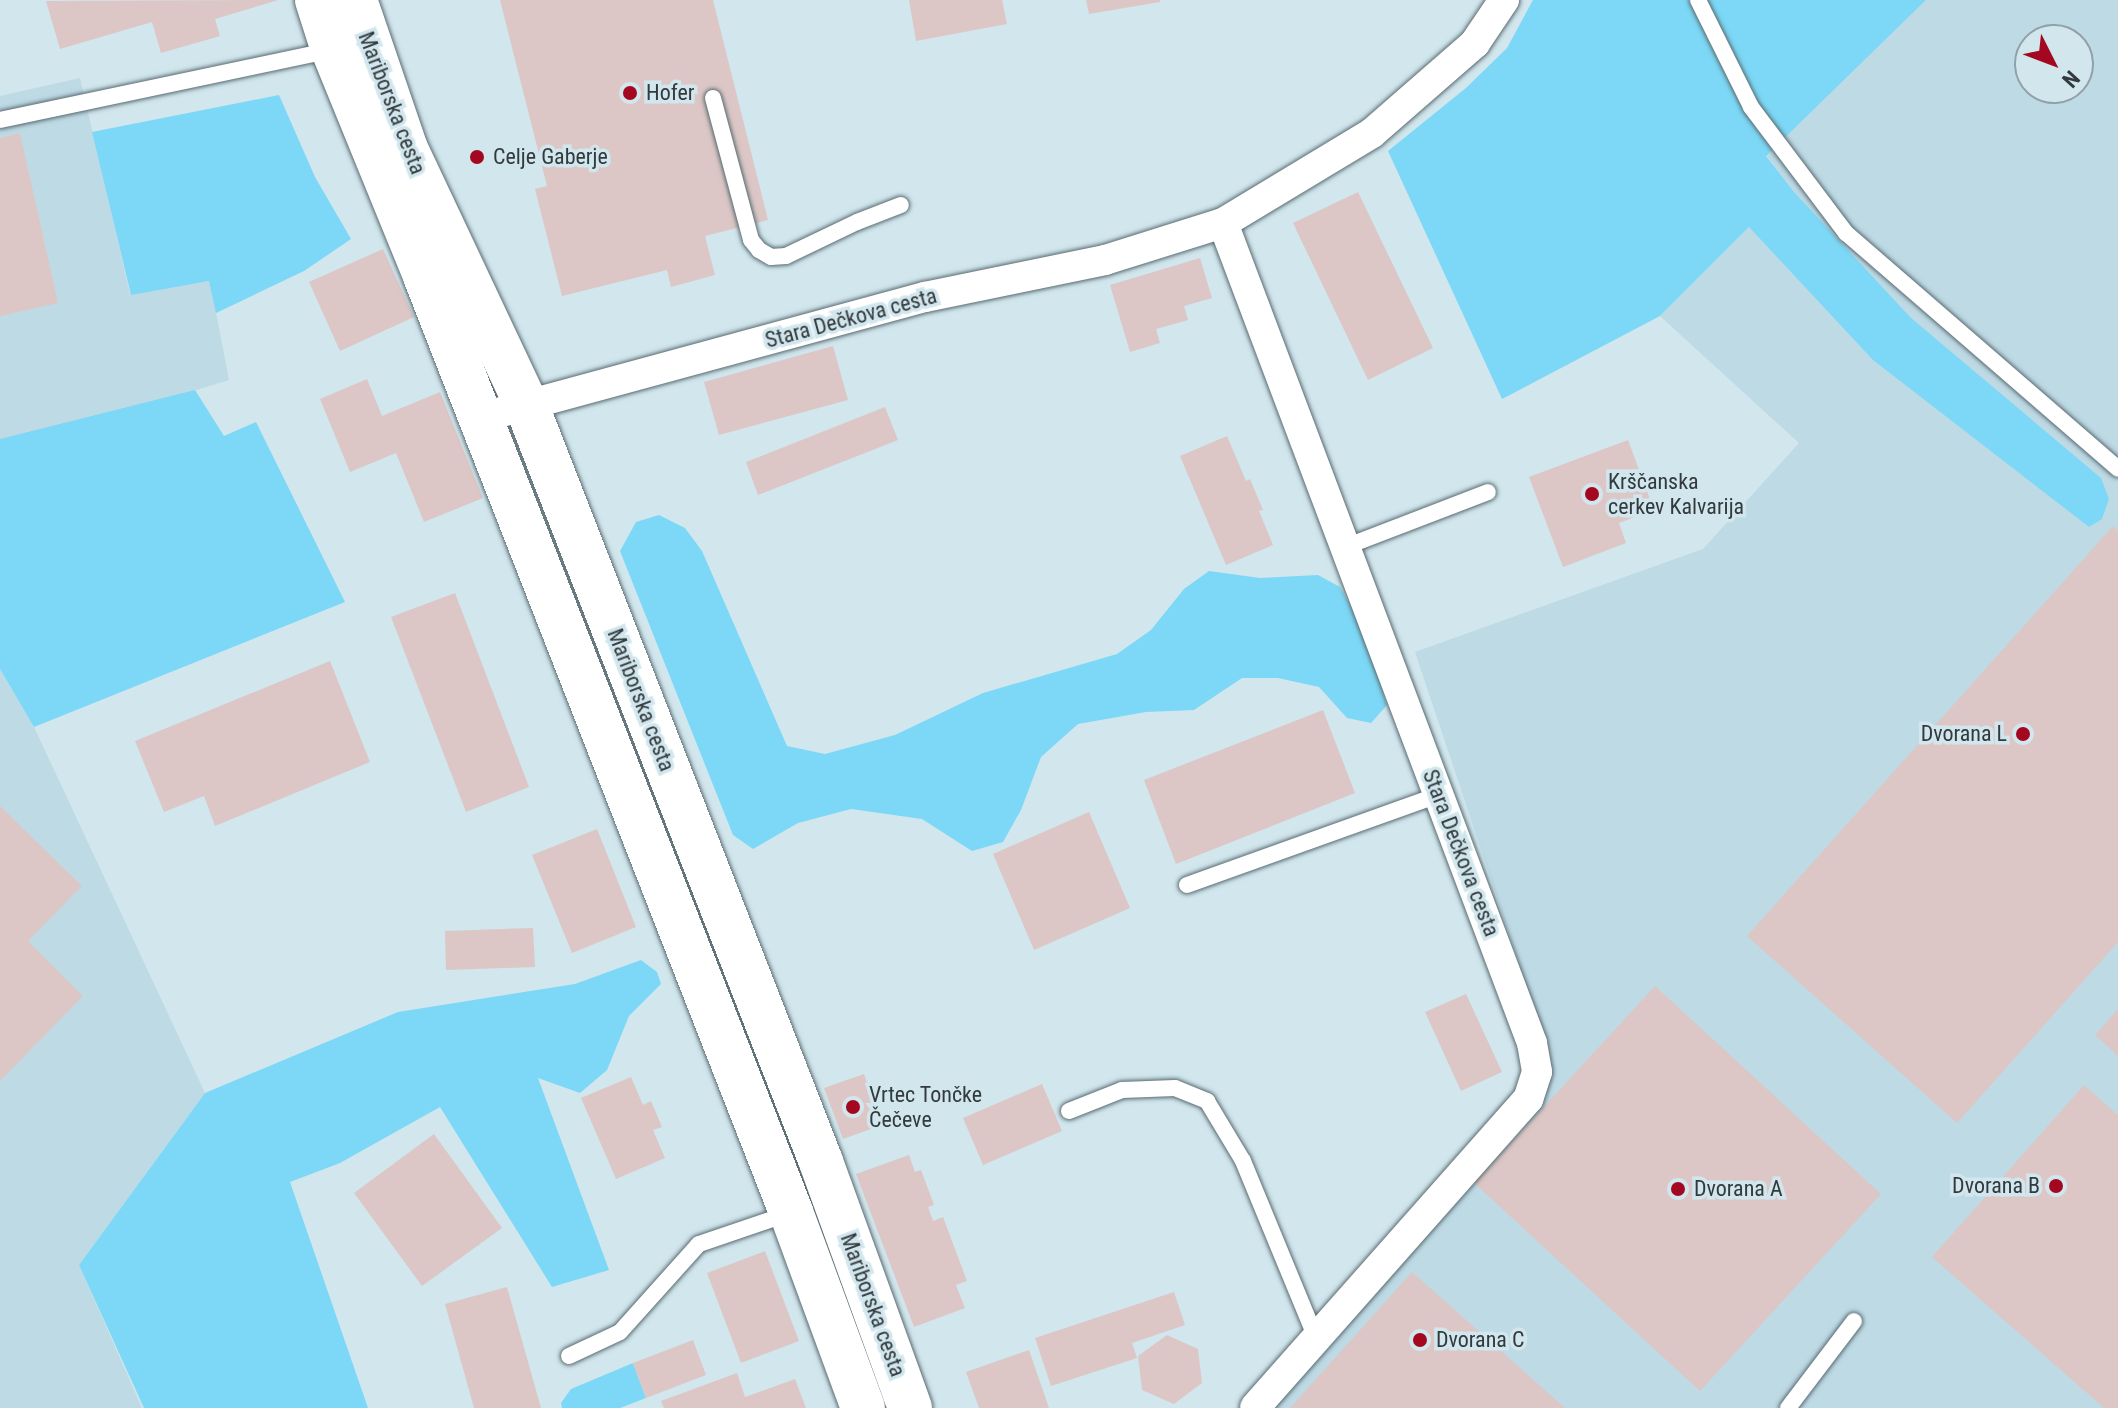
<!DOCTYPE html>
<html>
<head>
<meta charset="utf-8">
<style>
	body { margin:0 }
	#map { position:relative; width:2118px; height:1408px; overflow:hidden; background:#d1e6ed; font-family:"Roboto Condensed",sans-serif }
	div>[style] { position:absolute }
	.built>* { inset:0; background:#bedae5 }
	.green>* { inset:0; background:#7cd8f6 }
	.building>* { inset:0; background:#dcc7c6 }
	.roads { filter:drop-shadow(0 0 2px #596b71) drop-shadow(0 0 2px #596b71) }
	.lane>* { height:16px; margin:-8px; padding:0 8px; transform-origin:8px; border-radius:8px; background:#fff }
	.street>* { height:30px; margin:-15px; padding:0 15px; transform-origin:15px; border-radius:15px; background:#fff }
	.secondary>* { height:44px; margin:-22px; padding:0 22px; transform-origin:22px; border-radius:22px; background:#fff }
	.dots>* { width:22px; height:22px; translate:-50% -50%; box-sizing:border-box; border:4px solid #d1e6ed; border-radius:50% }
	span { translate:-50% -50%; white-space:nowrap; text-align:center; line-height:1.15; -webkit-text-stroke:7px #d1e6ed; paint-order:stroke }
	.poi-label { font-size:22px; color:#333a3d }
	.left { translate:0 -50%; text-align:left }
	.right { translate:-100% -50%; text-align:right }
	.street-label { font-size:22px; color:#333a3d }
	.north { position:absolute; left:2014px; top:24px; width:80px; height:80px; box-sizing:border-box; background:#d1e6ed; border:2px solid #92a1a7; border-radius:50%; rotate:132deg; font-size:22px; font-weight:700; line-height:32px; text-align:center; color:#333a3d }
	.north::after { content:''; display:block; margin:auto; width:28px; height:36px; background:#a40820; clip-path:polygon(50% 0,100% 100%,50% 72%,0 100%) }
</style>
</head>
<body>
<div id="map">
	<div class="built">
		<div style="clip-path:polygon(evenodd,1926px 0,2118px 0,2118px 1408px,1271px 1408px,1544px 1101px,1549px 1053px,1415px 652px,1703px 549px,1799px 443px,1660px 316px,1749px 227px,1793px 192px,1766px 155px,1926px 0,2030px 40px,2078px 40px,2078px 88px,2030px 88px,2030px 40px)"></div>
		<div style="clip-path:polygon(80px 78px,130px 294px,210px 281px,229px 380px,147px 405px,0 440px,0 96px)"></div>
		<div style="clip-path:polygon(0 669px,34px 727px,205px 1093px,79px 1265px,142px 1408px,0 1408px)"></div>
	</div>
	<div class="green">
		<div style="clip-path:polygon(1533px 0,1926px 0,1766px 156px,1794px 192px,1911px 318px,2101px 478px,2109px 499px,2102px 519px,2089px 527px,1873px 360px,1749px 227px,1660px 316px,1502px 399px,1388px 151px,1466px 88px,1507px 48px)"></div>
		<div style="clip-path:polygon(279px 95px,315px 177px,351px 239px,304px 271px,216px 313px,209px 281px,131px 295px,92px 132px)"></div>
		<div style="clip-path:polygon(195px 390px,224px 436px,256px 422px,345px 602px,34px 727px,0 669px,0 439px)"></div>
		<div style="clip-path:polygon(659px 515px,685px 528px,702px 551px,787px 746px,825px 754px,895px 735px,983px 693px,1117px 654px,1151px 630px,1184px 589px,1209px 571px,1260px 578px,1318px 575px,1340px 587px,1364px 630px,1387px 705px,1371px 723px,1347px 718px,1319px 687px,1278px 678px,1242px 678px,1194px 710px,1146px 712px,1078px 724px,1041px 757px,1021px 810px,1003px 842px,972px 851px,922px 819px,851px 809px,798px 823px,753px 849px,733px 835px,620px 551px,636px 522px)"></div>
		<div style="clip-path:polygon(641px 960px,657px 972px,661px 984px,629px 1016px,607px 1070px,580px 1093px,538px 1078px,609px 1270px,552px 1287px,440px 1107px,340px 1163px,290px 1182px,368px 1408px,144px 1408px,79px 1265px,205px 1093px,398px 1012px,575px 984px)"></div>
		<div style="clip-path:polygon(633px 1363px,646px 1398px,620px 1408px,562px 1408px,561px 1403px,571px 1389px)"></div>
	</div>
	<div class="building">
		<div style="clip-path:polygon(278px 0,215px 19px,220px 36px,161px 53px,152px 22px,60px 49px,46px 1px)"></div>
		<div style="clip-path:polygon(500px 0,713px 0,768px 220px,705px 236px,715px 275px,671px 287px,667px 270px,562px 296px,535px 189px,547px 186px)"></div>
		<div style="clip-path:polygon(909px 0,1002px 0,1007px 24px,916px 41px)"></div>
		<div style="clip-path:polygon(1086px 0,1160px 0,1160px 2px,1089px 14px)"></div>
		<div style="clip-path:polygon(20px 133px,58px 303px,0 316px,0 138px)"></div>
		<div style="clip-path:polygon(1358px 192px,1433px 348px,1368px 380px,1293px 223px)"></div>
		<div style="clip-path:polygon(383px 249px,414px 317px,340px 351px,309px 282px)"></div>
		<div style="clip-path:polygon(1200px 258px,1212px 298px,1184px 306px,1188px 320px,1156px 329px,1160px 343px,1130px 352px,1110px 285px)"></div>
		<div style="clip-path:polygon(833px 346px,848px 400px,719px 435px,704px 382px)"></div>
		<div style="clip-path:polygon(367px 379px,382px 416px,440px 392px,483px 498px,424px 522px,396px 453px,350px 472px,320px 399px)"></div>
		<div style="clip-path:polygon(885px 407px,898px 440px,758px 495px,746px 462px)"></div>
		<div style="clip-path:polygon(1227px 436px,1246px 481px,1250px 479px,1263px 510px,1259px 511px,1273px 545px,1226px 565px,1180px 456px)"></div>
		<div style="clip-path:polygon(1628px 440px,1654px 510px,1619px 523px,1626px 543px,1563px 567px,1529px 477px)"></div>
		<div style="clip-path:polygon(2113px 526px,2118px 531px,2118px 942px,1957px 1123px,1747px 936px)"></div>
		<div style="clip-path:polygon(455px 593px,529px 787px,466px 812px,391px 617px)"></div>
		<div style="clip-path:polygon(330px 661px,370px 762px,215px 826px,204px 796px,164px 812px,135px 741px)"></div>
		<div style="clip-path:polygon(1323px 710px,1355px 793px,1176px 864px,1144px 780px)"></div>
		<div style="clip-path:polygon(0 806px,82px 886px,28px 941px,83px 996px,0 1081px)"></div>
		<div style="clip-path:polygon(1089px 812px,1130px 908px,1034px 950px,993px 854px)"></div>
		<div style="clip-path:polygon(597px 829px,636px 927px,572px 953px,532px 855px)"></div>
		<div style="clip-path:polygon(533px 928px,535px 967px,446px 970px,445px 931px)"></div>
		<div style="clip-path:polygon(1655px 986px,1881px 1194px,1700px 1391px,1474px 1183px)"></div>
		<div style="clip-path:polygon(1466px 994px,1502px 1072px,1461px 1091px,1425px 1012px)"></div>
		<div style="clip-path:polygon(2118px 1009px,2118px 1056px,2095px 1035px)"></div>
		<div style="clip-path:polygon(864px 1074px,882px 1125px,843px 1139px,824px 1088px)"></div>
		<div style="clip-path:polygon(631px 1077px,643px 1105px,651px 1101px,662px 1127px,653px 1130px,665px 1158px,616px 1179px,581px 1098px)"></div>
		<div style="clip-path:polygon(1042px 1084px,1062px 1131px,983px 1165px,963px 1118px)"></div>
		<div style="clip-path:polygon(2084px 1085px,2118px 1115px,2118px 1408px,2104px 1408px,1932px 1257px)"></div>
		<div style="clip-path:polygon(434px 1134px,502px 1228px,422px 1286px,354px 1193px)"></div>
		<div style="clip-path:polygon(909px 1155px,915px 1172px,921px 1170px,934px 1205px,928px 1207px,933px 1221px,943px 1217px,967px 1281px,956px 1285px,965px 1308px,914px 1327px,856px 1174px)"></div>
		<div style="clip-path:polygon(765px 1251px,799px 1341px,741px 1363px,707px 1273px)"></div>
		<div style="clip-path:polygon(1412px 1272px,1565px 1408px,1290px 1408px)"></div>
		<div style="clip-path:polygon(507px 1287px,541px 1408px,474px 1408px,445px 1304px)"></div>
		<div style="clip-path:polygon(1174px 1292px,1185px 1325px,1132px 1343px,1137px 1358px,1051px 1386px,1035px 1338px)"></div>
		<div style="clip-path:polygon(1167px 1335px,1198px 1349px,1202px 1383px,1174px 1404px,1142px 1390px,1138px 1356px)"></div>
		<div style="clip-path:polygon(693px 1340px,706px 1375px,646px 1398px,633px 1363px)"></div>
		<div style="clip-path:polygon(1029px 1350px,1049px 1408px,979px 1408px,966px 1372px)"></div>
		<div style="clip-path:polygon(737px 1373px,745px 1397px,795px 1379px,806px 1408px,664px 1408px,661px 1401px)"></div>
	</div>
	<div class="roads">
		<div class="lane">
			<div style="left:1698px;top:0;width:119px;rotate:63.6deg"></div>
			<div style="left:1751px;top:107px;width:158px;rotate:53deg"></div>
			<div style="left:1846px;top:233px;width:360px;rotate:40.9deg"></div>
			<div style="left:713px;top:98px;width:147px;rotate:75deg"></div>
			<div style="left:751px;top:240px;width:13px;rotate:51deg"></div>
			<div style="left:759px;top:250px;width:14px;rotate:30deg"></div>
			<div style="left:771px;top:257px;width:15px;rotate:-4deg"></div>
			<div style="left:786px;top:256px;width:79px;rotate:-25.6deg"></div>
			<div style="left:857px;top:222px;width:47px;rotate:-21.1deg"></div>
			<div style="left:0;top:120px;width:338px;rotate:-11.9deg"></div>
			<div style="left:1345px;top:547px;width:153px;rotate:-21deg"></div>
			<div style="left:1187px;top:885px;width:268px;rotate:-19.7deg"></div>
			<div style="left:1069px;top:1111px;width:57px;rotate:-21.6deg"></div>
			<div style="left:1122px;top:1090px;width:53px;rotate:-2.2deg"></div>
			<div style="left:1175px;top:1088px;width:35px;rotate:22deg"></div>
			<div style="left:1207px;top:1101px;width:70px;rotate:59deg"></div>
			<div style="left:1243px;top:1161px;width:189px;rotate:67.6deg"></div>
			<div style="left:569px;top:1356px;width:56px;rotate:-25.2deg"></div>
			<div style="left:620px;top:1332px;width:118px;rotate:-48.1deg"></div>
			<div style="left:699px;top:1244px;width:96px;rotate:-18.8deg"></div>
			<div style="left:1788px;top:1408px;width:109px;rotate:-52.8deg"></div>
		</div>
		<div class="street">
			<div style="left:1223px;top:223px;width:876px;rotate:69.35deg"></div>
			<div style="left:1532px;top:1043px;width:29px;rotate:80deg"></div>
			<div style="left:1537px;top:1072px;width:28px;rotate:108deg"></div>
			<div style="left:1528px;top:1099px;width:412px;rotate:131.5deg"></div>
			<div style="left:479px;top:418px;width:462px;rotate:-15.2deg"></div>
			<div style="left:925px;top:297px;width:184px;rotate:-11.6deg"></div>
			<div style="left:1105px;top:260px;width:124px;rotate:-17.4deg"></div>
			<div style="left:1223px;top:223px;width:174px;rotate:-31.1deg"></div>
			<div style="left:1372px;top:133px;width:137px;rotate:-41.1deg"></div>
			<div style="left:1475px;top:43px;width:52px;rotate:-56deg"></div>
		</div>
		<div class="secondary">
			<div style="left:317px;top:0;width:52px;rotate:72.3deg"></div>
			<div style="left:333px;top:50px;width:244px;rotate:67.8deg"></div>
			<div style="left:425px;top:276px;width:1005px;rotate:68.64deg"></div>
			<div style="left:791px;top:1212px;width:209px;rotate:69.8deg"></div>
			<div style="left:355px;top:0;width:157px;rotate:71.1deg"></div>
			<div style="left:406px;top:149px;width:282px;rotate:64.8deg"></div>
			<div style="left:526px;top:404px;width:813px;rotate:68.73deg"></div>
			<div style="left:821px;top:1162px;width:262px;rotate:70.1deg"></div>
		</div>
	</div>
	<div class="dots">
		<div style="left:630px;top:93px;background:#a40820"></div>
		<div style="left:477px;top:157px;background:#a40820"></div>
		<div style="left:1592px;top:494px;background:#a40820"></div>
		<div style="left:2023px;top:734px;background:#a40820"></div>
		<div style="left:853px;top:1107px;background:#a40820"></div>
		<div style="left:2056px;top:1186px;background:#a40820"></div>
		<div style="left:1678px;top:1189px;background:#a40820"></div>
		<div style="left:1420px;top:1340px;background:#a40820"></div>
	</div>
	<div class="poi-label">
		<span class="left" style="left:646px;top:93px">Hofer</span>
		<span class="left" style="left:493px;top:157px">Celje Gaberje</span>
		<span class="left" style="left:1608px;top:494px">Krščanska<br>cerkev Kalvarija</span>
		<span class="right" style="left:2007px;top:734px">Dvorana L</span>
		<span class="left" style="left:869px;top:1107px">Vrtec Tončke<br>Čečeve</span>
		<span class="right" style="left:2040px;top:1186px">Dvorana B</span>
		<span class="left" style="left:1694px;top:1189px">Dvorana A</span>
		<span class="left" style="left:1436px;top:1340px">Dvorana C</span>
	</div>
	<div class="street-label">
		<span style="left:392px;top:103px;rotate:69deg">Mariborska cesta</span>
		<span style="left:851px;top:318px;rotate:-15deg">Stara Dečkova cesta</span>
		<span style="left:641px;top:700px;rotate:69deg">Mariborska cesta</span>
		<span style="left:1461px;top:853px;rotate:69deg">Stara Dečkova cesta</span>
		<span style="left:873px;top:1305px;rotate:70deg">Mariborska cesta</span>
	</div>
	<div class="north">N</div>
</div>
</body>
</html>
